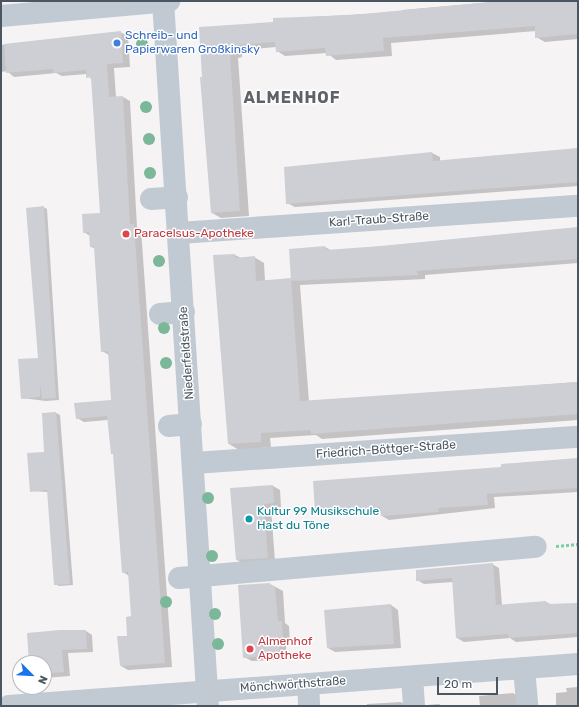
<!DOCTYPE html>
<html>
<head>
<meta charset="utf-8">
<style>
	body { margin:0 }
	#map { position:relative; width:579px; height:707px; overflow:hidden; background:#f5f3f3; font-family:Rubik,sans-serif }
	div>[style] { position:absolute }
	.shadow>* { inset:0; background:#0003 }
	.building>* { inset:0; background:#cdcfd5 }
	.path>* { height:2.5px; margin-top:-1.25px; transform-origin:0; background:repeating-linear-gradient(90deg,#7ad0a6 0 3px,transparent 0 5px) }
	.minor>* { height:22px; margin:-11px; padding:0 11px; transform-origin:11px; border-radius:11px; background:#c1cad2 }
	.trees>* { width:12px; height:12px; margin:-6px; border-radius:50%; background:#7bb799 }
	.dots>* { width:11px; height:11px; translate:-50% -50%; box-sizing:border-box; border:2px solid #fff; border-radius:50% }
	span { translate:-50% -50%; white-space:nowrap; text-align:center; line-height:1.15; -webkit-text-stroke:3px #fff; paint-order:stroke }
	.shop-label { font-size:12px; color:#366cbe }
	.left { translate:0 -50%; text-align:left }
	.street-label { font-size:12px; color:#4a5661 }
	.health-label { font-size:12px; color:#be3a42 }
	.culture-label { font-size:12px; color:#0d838f }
	.district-label { font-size:16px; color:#5f6368; font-weight:700; letter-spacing:1px }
	.frame { position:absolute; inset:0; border:2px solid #4a5661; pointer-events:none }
	.north { position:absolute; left:12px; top:655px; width:40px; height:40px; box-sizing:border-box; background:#fff; border:1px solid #b7bbc0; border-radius:50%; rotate:114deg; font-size:11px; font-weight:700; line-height:16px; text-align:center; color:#4a5661 }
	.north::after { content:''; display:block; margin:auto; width:14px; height:18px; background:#1a73e8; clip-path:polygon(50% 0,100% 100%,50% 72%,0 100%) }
	.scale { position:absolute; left:437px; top:677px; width:61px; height:18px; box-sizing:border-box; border:2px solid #4a5661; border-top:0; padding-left:5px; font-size:12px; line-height:14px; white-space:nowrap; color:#4a5661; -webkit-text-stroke:3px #fff; paint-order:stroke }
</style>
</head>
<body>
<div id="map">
	<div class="shadow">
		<div style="clip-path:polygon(503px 1px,578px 1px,578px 39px,545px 42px,536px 37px,536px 31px,391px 43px,392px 56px,336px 60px,327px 53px,285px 56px,277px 51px,276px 47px,242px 50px,242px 57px,238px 58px,249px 216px,221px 218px,212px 213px,200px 28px,274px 23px,274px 19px,402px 12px,402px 10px)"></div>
		<div style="clip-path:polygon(120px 32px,128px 36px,130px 67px,114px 68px,116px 97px,123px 97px,130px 101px,137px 227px,141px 229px,172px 667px,128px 670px,121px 666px,132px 617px,129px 576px,123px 572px,114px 455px,112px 453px,108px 420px,84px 422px,77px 418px,112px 401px,109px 355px,102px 351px,96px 249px,91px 247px,90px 236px,84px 232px,101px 214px,92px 80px,87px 74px,62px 76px,56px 73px,14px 77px,7px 71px,1px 72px,1px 45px)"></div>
		<div style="clip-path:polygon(578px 149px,578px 186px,295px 207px,287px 203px,285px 168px,432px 153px,440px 157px,440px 161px)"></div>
		<div style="clip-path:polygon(43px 207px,47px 209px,59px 400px,46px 401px,22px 398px,39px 358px)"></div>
		<div style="clip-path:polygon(578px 228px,578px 263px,425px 275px,425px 279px,300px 285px,309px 402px,578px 382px,578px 420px,322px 439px,316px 435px,270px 438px,271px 447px,239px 450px,229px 444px,235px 255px,241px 258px,254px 257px,264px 263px,265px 281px,290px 279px,325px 247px,332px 251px)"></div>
		<div style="clip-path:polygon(56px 413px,60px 415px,73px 585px,59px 586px,55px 584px,48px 492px,31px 491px,45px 453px,43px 414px)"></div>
		<div style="clip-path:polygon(578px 459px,578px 492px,494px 497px,495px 508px,389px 520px,382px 516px,381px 511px,324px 514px,316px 510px,502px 467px)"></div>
		<div style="clip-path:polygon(273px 486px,280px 490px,281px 507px,271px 508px,275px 561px,244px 564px,237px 560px,232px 489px)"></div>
		<div style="clip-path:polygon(492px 564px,499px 568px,502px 605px,546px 602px,552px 605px,578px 604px,578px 637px,516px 642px,510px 638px,464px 642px,457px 638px,453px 582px,424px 584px,417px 580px)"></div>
		<div style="clip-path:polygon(270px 584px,283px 591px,285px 623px,289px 626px,290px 644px,286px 645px,287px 659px,252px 661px,244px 657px)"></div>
		<div style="clip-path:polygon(391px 605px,398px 610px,401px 648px,335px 652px,328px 648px)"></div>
		<div style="clip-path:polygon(86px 631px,92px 635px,93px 652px,68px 653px,70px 676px,44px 678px,44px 663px,30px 663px)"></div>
		<div style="clip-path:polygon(578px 687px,578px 706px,556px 706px,556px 693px,567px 692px,566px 688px)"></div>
		<div style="clip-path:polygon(513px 693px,521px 698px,521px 706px,480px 706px,479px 696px)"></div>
		<div style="clip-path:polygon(401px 702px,407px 706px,367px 706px,367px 704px)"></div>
		<div style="clip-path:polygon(439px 704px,442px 706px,427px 706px,427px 705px)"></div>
	</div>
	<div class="building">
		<div style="clip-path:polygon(502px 1px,578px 1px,578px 34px,535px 38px,535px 26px,383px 38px,384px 51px,326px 56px,325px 48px,276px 52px,275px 42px,234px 45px,234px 53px,230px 53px,240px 211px,211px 213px,200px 77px,202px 77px,199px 27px,273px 22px,273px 18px,352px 15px)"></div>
		<div style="clip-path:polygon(121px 31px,123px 63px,107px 64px,109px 97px,123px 96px,130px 224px,134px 224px,165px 663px,120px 666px,117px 636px,127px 636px,126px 617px,131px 616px,128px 572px,122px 573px,113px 454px,111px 454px,107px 416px,76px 419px,74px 403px,111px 400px,108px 351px,101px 352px,94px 247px,90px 247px,89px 232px,83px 233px,82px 214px,100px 213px,91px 77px,86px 78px,86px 70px,53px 73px,53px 69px,6px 73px,4px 44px)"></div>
		<div style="clip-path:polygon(578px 148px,578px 182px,286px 204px,284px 167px,432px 152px,433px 161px)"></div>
		<div style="clip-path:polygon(44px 206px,56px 398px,42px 399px,40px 385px,40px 397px,21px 399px,18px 359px,38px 358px,26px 208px)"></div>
		<div style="clip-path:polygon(578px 227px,578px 259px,417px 271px,418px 275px,291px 281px,289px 249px,325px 246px,326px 250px,381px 246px)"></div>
		<div style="clip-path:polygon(235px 254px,235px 258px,255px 256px,256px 281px,291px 278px,300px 401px,578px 382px,578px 414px,311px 434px,311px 430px,261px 433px,261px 442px,228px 444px,213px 255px)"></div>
		<div style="clip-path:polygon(56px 412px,70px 584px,54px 585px,47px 490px,30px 492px,27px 453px,44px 452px,42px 413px)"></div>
		<div style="clip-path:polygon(578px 458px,578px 488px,487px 494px,488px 505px,438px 508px,439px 512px,381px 516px,380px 507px,315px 511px,313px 481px,501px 467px,501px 464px)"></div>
		<div style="clip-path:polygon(273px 485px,274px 503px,264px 504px,268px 558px,236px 560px,230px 488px)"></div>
		<div style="clip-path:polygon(493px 563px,496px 605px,546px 601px,547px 604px,578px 603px,578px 633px,509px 638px,508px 634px,456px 638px,452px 578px,416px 581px,416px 570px)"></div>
		<div style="clip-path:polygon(270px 583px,271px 586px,275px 586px,278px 621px,282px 621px,283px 640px,279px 641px,280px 655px,243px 658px,238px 585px)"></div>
		<div style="clip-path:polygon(391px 604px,394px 644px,327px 648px,324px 610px)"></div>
		<div style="clip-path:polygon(60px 630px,86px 630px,87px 649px,62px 650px,64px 672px,44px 674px,44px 663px,29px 663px,27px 633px)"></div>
	</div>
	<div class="path">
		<div style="left:556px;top:546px;width:22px;rotate:-5deg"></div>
	</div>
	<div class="minor">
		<div style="left:163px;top:1px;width:706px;rotate:86.35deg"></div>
		<div style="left:1px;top:16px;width:169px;rotate:-5.1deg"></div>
		<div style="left:151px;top:199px;width:26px;rotate:-4deg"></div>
		<div style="left:179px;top:233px;width:400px;rotate:-3.9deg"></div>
		<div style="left:160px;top:314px;width:24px;rotate:-5deg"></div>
		<div style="left:169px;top:426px;width:22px;rotate:-5deg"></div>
		<div style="left:194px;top:463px;width:385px;rotate:-3.9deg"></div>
		<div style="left:179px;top:578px;width:358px;rotate:-5deg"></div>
		<div style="left:524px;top:668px;width:38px;rotate:85deg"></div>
		<div style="left:412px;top:677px;width:29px;rotate:86deg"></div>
		<div style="left:308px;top:684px;width:22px;rotate:87deg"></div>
		<div style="left:9px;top:706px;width:571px;rotate:-4.22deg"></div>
	</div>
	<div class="trees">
		<div style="left:142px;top:44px"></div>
		<div style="left:146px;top:107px"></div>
		<div style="left:149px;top:139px"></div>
		<div style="left:150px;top:173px"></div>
		<div style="left:159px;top:261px"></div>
		<div style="left:164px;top:328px"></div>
		<div style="left:166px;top:363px"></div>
		<div style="left:208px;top:498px"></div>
		<div style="left:212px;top:556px"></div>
		<div style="left:166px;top:602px"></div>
		<div style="left:215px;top:614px"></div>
		<div style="left:218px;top:644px"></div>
	</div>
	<div class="dots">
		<div style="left:117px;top:43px;background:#3f7fe0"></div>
		<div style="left:126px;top:234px;background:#e0444e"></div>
		<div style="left:249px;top:519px;background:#0f9aa8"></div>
		<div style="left:250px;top:649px;background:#e0444e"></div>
	</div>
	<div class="shop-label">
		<span class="left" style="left:125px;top:43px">Schreib- und<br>Papierwaren Großkinsky</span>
	</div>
	<div class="street-label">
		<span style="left:379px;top:220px;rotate:-4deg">Karl-Traub-Straße</span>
		<span style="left:187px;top:353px;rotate:-94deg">Niederfeldstraße</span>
		<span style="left:386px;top:450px;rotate:-4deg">Friedrich-Böttger-Straße</span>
		<span style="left:293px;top:685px;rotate:-4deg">Mönchwörthstraße</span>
	</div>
	<div class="health-label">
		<span class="left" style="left:134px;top:234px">Paracelsus-Apotheke</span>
		<span class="left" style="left:258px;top:649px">Almenhof<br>Apotheke</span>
	</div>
	<div class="culture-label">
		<span class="left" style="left:257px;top:519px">Kultur 99 Musikschule<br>Hast du Töne</span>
	</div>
	<div class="district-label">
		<span style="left:292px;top:98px">ALMENHOF</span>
	</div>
	<div class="frame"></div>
	<div class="north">N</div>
	<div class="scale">20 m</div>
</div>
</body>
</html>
